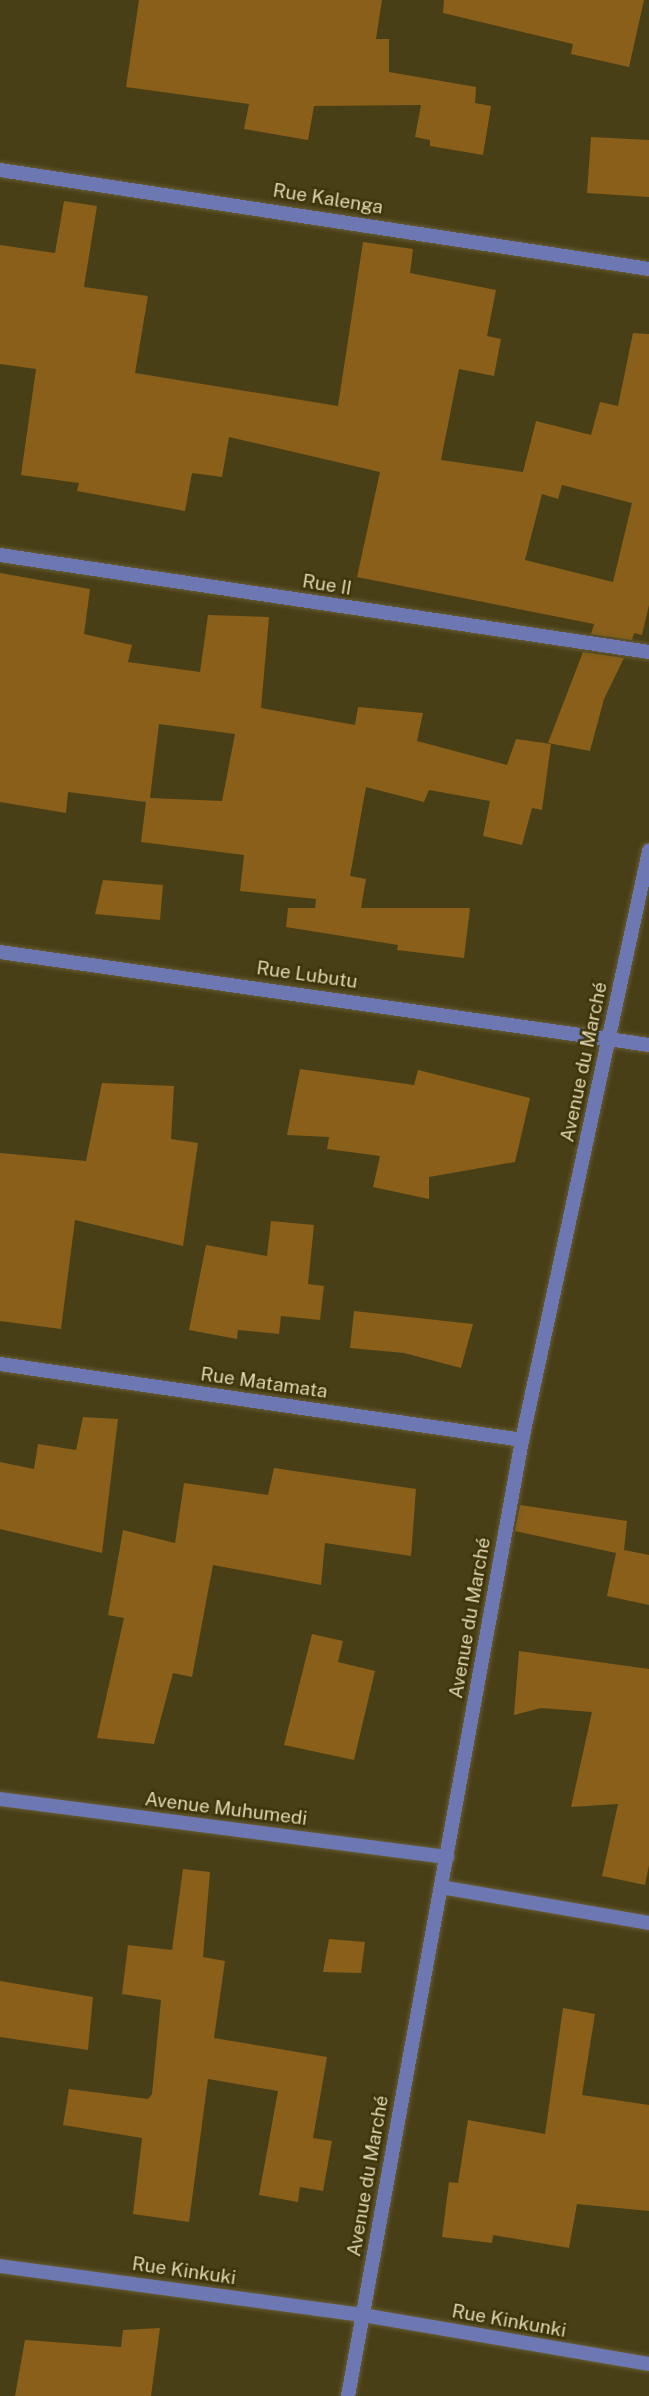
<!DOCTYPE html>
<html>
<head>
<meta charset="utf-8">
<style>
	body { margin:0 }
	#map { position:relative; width:649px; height:2396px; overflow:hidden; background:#493f17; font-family:"Public Sans",sans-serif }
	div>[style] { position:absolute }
	.building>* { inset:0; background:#895f19 }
	.roads { filter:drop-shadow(0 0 2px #675d36) drop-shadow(0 0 2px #675d36) }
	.minor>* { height:14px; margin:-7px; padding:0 7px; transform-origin:7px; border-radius:7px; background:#6d78b3 }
	.tertiary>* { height:14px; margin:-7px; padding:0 7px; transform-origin:7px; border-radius:7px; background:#6d78b3 }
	span { translate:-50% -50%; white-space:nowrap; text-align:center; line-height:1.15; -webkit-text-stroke:5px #3f350b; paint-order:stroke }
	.street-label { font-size:19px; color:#dfd6b1 }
</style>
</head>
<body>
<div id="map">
	<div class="building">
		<div style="clip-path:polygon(139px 0,382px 0,376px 39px,389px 39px,389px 72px,476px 87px,475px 103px,491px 106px,483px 155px,430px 146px,430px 140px,415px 137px,421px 105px,314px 106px,308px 140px,244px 129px,249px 104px,126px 87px)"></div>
		<div style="clip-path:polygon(444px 0,644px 0,629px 67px,571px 54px,573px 44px,443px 13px)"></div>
		<div style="clip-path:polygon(591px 137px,649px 140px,649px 197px,587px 193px)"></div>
		<div style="clip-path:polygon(evenodd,64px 201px,97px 206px,84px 287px,148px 296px,135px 373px,338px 406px,363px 242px,413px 249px,410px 273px,496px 290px,487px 336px,501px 339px,494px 376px,459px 369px,441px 460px,523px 472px,536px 421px,591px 435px,600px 402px,618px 406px,633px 333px,649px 334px,649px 605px,642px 635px,634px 633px,632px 640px,591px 634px,594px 624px,357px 577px,380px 472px,229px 437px,222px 477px,192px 473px,185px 511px,77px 491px,79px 483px,21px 475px,36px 369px,0 364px,0 245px,55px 253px,64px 201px,562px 485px,632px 503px,613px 582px,525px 560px,542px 494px,558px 499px,562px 485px)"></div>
		<div style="clip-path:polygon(evenodd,0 573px,90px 589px,84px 634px,132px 645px,128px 662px,200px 672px,208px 615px,269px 617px,261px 708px,355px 725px,358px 707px,423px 713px,417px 741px,507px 765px,516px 739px,551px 744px,542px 810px,532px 808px,522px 845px,483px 836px,490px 801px,429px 790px,424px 802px,366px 787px,350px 876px,366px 879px,361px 908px,470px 908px,464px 958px,397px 950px,398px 945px,286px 927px,288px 908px,315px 908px,316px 899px,240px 891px,244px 855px,141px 842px,146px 802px,68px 792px,66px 813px,0 802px,0 573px,159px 724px,235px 734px,222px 801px,150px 798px,159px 724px)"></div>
		<div style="clip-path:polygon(583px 652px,624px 658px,604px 699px,590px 751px,548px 743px)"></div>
		<div style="clip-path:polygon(103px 880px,163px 885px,160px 920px,95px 914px)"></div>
		<div style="clip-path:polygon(300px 1069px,414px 1085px,418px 1070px,530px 1098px,515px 1162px,429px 1177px,429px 1199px,373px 1187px,380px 1156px,327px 1149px,329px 1137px,287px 1135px)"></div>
		<div style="clip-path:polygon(102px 1083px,174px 1086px,171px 1139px,198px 1143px,183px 1246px,75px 1220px,61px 1329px,0 1321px,0 1153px,86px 1161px)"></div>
		<div style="clip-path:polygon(271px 1221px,314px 1225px,308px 1284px,324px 1286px,320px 1320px,281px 1316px,279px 1334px,238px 1330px,237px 1339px,189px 1330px,206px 1245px,267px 1256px)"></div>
		<div style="clip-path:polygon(354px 1311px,473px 1324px,461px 1368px,404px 1353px,350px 1348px)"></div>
		<div style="clip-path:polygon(83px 1417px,118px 1419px,102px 1553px,0 1529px,0 1462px,34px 1469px,38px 1444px,76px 1450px)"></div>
		<div style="clip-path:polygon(274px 1468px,416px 1489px,411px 1556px,325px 1543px,321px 1585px,213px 1565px,192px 1677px,173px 1673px,154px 1744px,97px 1738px,124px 1618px,108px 1615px,123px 1530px,175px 1543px,184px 1483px,268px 1495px)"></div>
		<div style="clip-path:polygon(520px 1505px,627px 1521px,624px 1550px,649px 1555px,649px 1605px,607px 1596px,616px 1553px,515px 1531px)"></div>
		<div style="clip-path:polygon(312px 1634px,343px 1641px,338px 1662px,375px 1671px,354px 1760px,284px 1745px)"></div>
		<div style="clip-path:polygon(519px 1651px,649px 1669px,649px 1865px,645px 1885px,602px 1876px,618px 1804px,571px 1807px,592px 1712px,541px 1708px,514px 1715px)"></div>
		<div style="clip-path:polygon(183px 1869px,210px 1872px,203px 1957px,225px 1961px,214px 2038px,327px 2057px,313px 2138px,332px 2141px,323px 2191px,300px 2187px,298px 2202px,259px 2195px,278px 2091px,208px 2079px,189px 2222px,133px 2214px,142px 2138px,63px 2125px,69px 2089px,148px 2099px,152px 2094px,161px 2000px,122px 1994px,128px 1945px,172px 1950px)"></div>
		<div style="clip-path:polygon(329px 1939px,365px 1942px,361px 1973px,323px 1972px)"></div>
		<div style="clip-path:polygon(0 1981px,93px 1997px,88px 2050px,0 2037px)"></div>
		<div style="clip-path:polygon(563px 2008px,595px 2014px,582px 2095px,649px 2105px,649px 2211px,577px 2204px,569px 2248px,493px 2235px,492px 2243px,442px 2237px,449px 2182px,458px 2183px,468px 2120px,545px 2134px)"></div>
		<div style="clip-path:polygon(160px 2328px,151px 2396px,15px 2396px,25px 2340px,121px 2347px,123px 2330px)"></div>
	</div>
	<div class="roads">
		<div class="minor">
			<div style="left:0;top:170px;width:657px;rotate:8.67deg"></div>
			<div style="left:0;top:555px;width:656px;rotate:8.5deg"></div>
			<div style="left:0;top:952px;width:656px;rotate:8.15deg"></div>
			<div style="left:0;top:1364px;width:528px;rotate:8.28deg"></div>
			<div style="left:0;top:1799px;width:451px;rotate:7.4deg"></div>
			<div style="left:441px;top:1887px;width:211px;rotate:9.8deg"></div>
			<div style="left:0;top:2266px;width:366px;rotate:7.7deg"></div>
			<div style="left:363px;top:2315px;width:290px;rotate:9.7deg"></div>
		</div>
		<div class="tertiary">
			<div style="left:348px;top:2396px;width:972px;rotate:-79.68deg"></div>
			<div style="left:522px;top:1440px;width:603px;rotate:-77.83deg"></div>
		</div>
	</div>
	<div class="street-label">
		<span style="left:328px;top:199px;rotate:9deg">Rue Kalenga</span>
		<span style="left:327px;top:585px;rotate:9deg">Rue II</span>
		<span style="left:307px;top:975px;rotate:8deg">Rue Lubutu</span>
		<span style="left:584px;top:1062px;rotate:-78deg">Avenue du Marché</span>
		<span style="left:264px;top:1383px;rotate:8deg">Rue Matamata</span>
		<span style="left:470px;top:1618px;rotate:-80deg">Avenue du Marché</span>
		<span style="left:226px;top:1809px;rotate:7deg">Avenue Muhumedi</span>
		<span style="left:368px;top:2176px;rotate:-80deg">Avenue du Marché</span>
		<span style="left:184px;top:2271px;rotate:8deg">Rue Kinkuki</span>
		<span style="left:509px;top:2321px;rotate:10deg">Rue Kinkunki</span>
	</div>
</div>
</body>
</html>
